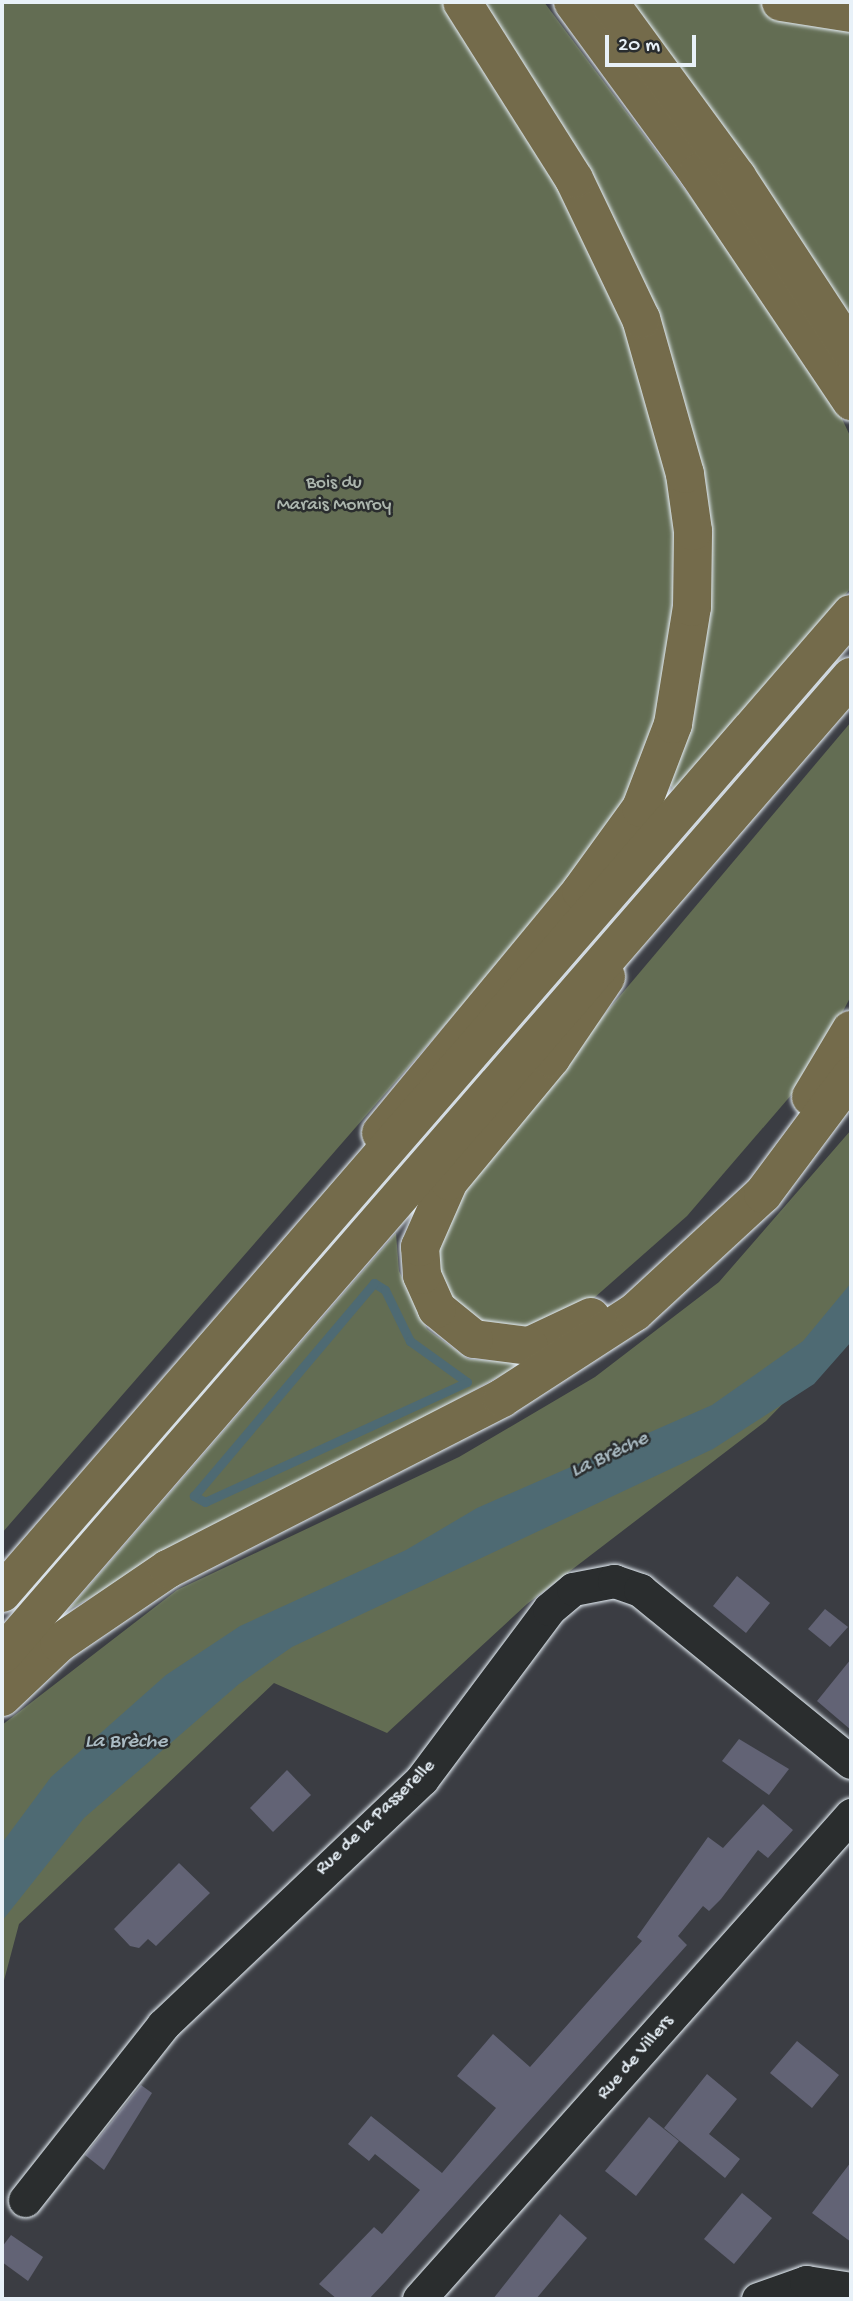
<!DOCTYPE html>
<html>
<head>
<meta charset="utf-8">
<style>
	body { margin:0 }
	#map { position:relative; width:853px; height:2301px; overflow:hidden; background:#3b3d43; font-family:"Gochi Hand",sans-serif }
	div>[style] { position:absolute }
	.green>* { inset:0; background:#636d53 }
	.water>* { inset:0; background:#4e6a73 }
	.stream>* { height:9px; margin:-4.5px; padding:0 4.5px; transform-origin:4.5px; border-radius:4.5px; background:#4e6a73 }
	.building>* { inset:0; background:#626375 }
	.roads { filter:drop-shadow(0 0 2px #e8f1f8) drop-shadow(0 0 2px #e8f1f8) }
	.minor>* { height:33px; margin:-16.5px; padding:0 16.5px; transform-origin:16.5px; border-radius:16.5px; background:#2a2d2e }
	.primary>* { height:38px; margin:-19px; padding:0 19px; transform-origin:19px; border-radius:19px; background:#746b4b }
	.trunk>* { height:38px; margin:-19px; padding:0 19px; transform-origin:19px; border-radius:19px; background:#746b4b }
	span { translate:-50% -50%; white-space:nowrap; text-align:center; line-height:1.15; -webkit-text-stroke:5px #2a2d2e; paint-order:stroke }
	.park-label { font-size:19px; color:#acb6ae }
	.street-label { font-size:19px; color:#e8f1f8 }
	.water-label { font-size:21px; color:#aabbc3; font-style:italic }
	.frame { position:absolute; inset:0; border:4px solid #e8f1f8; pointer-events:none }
	.scale { position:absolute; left:605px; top:35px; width:91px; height:32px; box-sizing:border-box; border:4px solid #e8f1f8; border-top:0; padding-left:9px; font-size:21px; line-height:24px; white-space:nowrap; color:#e8f1f8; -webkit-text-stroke:5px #2a2d2e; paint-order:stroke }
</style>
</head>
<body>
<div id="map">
	<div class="green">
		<div style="clip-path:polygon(2px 2px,445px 2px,613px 280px,668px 452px,675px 551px,669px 682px,615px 830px,2px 1533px)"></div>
		<div style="clip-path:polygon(472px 2px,544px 2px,818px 367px,851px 438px,851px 588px,677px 793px,669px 784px,689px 421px)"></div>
		<div style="clip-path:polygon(626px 2px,851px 2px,851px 328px)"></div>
		<div style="clip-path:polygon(851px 722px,851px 996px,811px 1072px,687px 1216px,594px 1298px,539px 1332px,486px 1327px,435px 1290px,442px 1219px,468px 1176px)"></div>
		<div style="clip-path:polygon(851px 1130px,851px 1334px,766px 1421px,527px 1604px,387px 1733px,274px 1683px,19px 1924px,2px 1988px,2px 1725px,177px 1590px,459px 1457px,595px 1377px,719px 1282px)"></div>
		<div style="clip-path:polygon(396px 1233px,399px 1271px,427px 1329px,468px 1359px,524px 1363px,68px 1610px)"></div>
	</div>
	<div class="water">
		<div style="clip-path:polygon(851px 1283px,851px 1342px,814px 1384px,713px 1449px,292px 1647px,239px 1684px,84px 1818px,2px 1921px,2px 1843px,51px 1777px,166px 1675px,240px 1626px,406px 1550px,477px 1508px,712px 1405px,803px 1341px)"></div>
	</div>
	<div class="stream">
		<div style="left:374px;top:1283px;width:13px;rotate:32deg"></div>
		<div style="left:385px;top:1290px;width:57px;rotate:63.9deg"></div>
		<div style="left:410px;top:1341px;width:70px;rotate:35.7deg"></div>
		<div style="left:467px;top:1382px;width:288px;rotate:155.4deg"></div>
		<div style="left:205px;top:1502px;width:13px;rotate:-151deg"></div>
		<div style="left:194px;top:1496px;width:279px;rotate:-49.8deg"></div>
	</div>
	<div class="building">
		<div style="clip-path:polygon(737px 1576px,770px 1603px,746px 1633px,713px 1606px)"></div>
		<div style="clip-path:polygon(825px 1609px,848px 1627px,830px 1647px,808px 1629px)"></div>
		<div style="clip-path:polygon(851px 1659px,851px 1730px,817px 1701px)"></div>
		<div style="clip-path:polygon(739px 1739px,789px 1769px,769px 1795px,722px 1761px)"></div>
		<div style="clip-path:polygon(287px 1770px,311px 1795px,273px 1832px,250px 1808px)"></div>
		<div style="clip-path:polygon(763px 1804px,793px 1830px,768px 1858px,758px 1850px,721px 1899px,709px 1911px,703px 1906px,678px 1936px,687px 1945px,386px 2281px,369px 2299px,337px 2299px,319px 2284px,374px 2227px,382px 2234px,420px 2190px,375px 2154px,369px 2161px,348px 2144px,371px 2116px,442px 2173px,496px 2108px,457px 2076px,493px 2034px,530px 2067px,642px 1941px,637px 1937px,708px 1837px,723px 1848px)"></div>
		<div style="clip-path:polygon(179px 1863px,210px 1893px,156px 1946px,148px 1939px,139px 1948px,130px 1946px,114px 1929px)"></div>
		<div style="clip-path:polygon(797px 2041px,839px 2075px,812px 2108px,770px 2073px)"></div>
		<div style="clip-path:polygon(707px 2074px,737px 2099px,709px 2134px,740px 2159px,725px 2178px,664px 2128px)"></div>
		<div style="clip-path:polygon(141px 2085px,152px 2093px,104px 2170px,85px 2155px)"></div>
		<div style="clip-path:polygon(649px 2117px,679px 2141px,636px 2196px,605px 2171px)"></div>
		<div style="clip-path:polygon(851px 2162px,851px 2242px,812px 2213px)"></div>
		<div style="clip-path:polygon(742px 2193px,772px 2218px,734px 2264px,704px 2239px)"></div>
		<div style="clip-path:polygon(560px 2214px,587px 2238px,536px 2299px,493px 2299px)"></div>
		<div style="clip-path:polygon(11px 2235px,43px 2257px,28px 2281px,2px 2262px,2px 2247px)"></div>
	</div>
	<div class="roads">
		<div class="minor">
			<div style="left:25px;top:2200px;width:223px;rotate:-51.7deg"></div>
			<div style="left:163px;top:2025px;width:357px;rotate:-43.5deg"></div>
			<div style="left:422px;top:1779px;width:212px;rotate:-53.2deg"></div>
			<div style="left:549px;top:1609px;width:31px;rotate:-40deg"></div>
			<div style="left:573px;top:1589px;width:42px;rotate:-11deg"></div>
			<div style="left:614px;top:1581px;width:28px;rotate:19deg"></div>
			<div style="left:640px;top:1590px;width:272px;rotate:39.2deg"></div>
			<div style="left:419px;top:2299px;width:649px;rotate:-48.25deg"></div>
			<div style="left:758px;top:2299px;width:51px;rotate:-19.5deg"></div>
			<div style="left:806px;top:2282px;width:46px;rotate:8.8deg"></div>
		</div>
		<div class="primary">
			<div style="left:573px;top:2px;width:212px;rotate:53.8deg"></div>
			<div style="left:698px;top:173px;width:275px;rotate:56.1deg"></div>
			<div style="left:609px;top:2px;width:217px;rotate:53.8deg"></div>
			<div style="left:737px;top:177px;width:208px;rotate:56.8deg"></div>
			<div style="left:781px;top:2px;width:71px;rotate:8.9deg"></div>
			<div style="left:811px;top:1097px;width:78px;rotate:-59.2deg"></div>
			<div style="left:381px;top:1133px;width:314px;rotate:-50.4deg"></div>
			<div style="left:581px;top:891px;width:102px;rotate:-54.1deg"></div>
			<div style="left:641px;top:808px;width:90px;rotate:-69.1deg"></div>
			<div style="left:673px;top:724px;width:119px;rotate:-80.8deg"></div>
			<div style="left:692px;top:607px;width:76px;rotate:-89.2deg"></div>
			<div style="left:693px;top:531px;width:58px;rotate:-98deg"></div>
			<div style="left:685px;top:474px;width:161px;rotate:-105.8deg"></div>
			<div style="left:641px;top:319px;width:155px;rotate:-115.6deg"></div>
			<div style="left:574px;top:179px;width:209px;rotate:-122.3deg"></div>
			<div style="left:591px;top:1317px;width:68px;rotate:154.9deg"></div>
			<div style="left:529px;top:1346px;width:55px;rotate:-172.7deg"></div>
			<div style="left:474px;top:1339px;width:48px;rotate:-141deg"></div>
			<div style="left:437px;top:1309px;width:37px;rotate:-114deg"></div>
			<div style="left:422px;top:1275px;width:28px;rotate:-94deg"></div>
			<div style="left:420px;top:1247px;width:72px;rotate:-66.3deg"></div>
			<div style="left:449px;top:1181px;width:160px;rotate:-50.3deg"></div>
			<div style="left:551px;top:1058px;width:98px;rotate:-55.8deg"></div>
			<div style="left:2px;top:1697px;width:79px;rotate:-43.5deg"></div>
			<div style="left:59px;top:1643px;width:132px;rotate:-34.2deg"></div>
			<div style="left:168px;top:1569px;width:375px;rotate:-27.1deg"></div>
			<div style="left:502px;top:1398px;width:158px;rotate:-32.9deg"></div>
			<div style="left:635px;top:1312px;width:174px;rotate:-42.7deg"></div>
			<div style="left:763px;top:1194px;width:147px;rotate:-53.3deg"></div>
		</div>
		<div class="trunk">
			<div style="left:2px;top:1593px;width:1296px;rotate:-49.07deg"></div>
			<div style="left:2px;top:1655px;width:1295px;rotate:-49.04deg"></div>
		</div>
	</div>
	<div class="park-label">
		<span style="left:334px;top:495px">Bois du<br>Marais Monroy</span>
	</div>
	<div class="street-label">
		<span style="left:376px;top:1818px;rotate:-44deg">Rue de la Passerelle</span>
		<span style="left:636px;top:2058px;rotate:-49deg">Rue de Villers</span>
	</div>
	<div class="water-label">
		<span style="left:610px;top:1456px;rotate:-25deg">La Brèche</span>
		<span style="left:126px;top:1743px">La Brèche</span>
	</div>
	<div class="frame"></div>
	<div class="scale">20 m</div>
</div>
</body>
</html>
